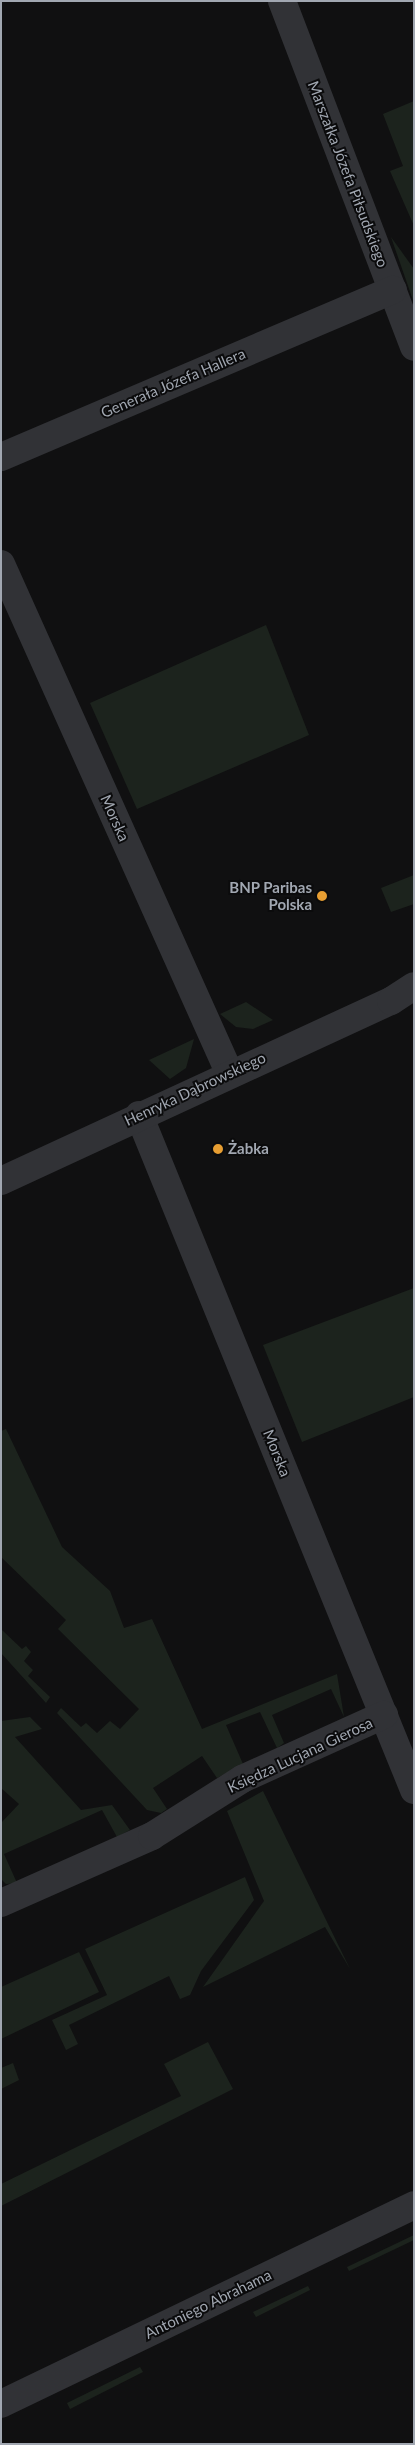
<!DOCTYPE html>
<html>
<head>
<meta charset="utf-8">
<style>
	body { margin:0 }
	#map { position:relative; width:415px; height:2445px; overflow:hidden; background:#101011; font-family:Lato,sans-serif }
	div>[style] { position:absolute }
	.green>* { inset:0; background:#1c231d }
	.minor>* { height:28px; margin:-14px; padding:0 14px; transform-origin:14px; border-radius:14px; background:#313236 }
	.tertiary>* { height:28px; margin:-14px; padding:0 14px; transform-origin:14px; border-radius:14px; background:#313236 }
	.dots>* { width:14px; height:14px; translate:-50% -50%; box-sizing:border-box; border:2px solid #0b0b0c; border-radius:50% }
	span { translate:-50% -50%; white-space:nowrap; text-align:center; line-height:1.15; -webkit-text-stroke:4px #0b0b0c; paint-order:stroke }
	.street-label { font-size:15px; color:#a1a7b1 }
	.poi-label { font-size:15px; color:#a1a7b1; font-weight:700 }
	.right { translate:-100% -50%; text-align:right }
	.left { translate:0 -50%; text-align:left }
	.frame { position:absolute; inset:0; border:2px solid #a1a7b1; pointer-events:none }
</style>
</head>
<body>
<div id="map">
	<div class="green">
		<div style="clip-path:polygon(414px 101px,414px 226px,390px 171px,403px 166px,383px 114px)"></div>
		<div style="clip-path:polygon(391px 237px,414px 269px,414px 303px)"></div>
		<div style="clip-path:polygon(266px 625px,309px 735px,137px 809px,90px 703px)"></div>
		<div style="clip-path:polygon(414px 875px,414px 904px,391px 912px,381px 888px)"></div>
		<div style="clip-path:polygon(246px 1002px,273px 1020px,253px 1029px,236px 1027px,220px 1014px)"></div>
		<div style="clip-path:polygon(194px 1039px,186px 1068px,170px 1079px,149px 1060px)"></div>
		<div style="clip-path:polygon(414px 1288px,414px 1397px,302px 1442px,263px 1345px)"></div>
		<div style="clip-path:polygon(6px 1429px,62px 1547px,110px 1591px,124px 1628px,152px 1619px,202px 1729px,337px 1674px,344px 1717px,331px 1689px,272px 1715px,284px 1743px,277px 1748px,260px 1712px,226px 1725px,243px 1764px,217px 1778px,202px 1756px,153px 1788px,167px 1809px,161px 1813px,147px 1810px,57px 1713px,61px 1708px,81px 1727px,86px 1723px,97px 1733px,110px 1721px,120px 1729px,139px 1709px,58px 1629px,66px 1620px,1px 1557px,1px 1431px)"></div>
		<div style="clip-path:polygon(1px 1629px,22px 1649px,26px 1646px,31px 1652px,24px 1661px,33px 1670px,28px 1676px,50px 1697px,46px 1703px,1px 1653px)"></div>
		<div style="clip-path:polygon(30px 1717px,42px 1729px,15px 1737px,81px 1810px,112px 1805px,130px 1830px,117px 1837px,102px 1810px,4px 1854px,17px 1883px,6px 1884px,1px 1879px,1px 1823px,19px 1804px,1px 1788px,1px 1721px)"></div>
		<div style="clip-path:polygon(263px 1791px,350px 1969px,325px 1927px,203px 1987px,264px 1901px,227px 1811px)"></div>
		<div style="clip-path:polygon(245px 1877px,254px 1900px,201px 1971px,190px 1995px,180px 1999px,169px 1976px,69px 2025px,78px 2044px,66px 2050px,52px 2020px,107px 1995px,85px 1949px)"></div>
		<div style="clip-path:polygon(79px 1952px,99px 1992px,1px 2039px,1px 1987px)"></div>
		<div style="clip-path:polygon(208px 2042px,233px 2089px,1px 2206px,1px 2184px,181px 2096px,164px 2064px)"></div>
		<div style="clip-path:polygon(13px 2063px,19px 2080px,1px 2089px,1px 2068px)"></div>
		<div style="clip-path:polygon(414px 2235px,414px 2240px,349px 2271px,347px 2267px)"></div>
		<div style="clip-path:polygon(308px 2286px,310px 2290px,256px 2317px,253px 2312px)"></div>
		<div style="clip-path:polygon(140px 2367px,143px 2372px,70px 2409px,67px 2403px)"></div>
	</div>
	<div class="minor">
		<div style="left:282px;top:1px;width:370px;rotate:69.1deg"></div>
		<div style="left:1px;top:457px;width:426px;rotate:-23.1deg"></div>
		<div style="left:1px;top:564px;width:557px;rotate:65.83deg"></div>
		<div style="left:139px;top:1115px;width:729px;rotate:67.83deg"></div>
		<div style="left:1px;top:1903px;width:165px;rotate:-23.9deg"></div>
		<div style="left:152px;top:1836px;width:107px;rotate:-32.3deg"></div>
		<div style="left:242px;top:1779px;width:156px;rotate:-24.3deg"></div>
		<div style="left:1px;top:2404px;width:458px;rotate:-25.7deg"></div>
	</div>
	<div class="tertiary">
		<div style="left:1px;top:1181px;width:430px;rotate:-24.8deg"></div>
		<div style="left:391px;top:1001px;width:27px;rotate:-33deg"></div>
	</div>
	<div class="dots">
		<div style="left:322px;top:896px;background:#e79e32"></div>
		<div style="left:218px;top:1149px;background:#e79e32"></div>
	</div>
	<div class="street-label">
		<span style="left:348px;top:174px;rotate:69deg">Marszałka Józefa Piłsudskiego</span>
		<span style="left:173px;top:383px;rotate:-23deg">Generała Józefa Hallera</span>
		<span style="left:115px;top:818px;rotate:66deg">Morska</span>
		<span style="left:195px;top:1089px;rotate:-25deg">Henryka Dąbrowskiego</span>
		<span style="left:277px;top:1453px;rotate:68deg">Morska</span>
		<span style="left:300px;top:1755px;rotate:-25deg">Księdza Lucjana Gierosa</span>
		<span style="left:208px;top:2304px;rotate:-26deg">Antoniego Abrahama</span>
	</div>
	<div class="poi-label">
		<span class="right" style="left:312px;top:896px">BNP Paribas<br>Polska</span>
		<span class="left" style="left:228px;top:1149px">Żabka</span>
	</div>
	<div class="frame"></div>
</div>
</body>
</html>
